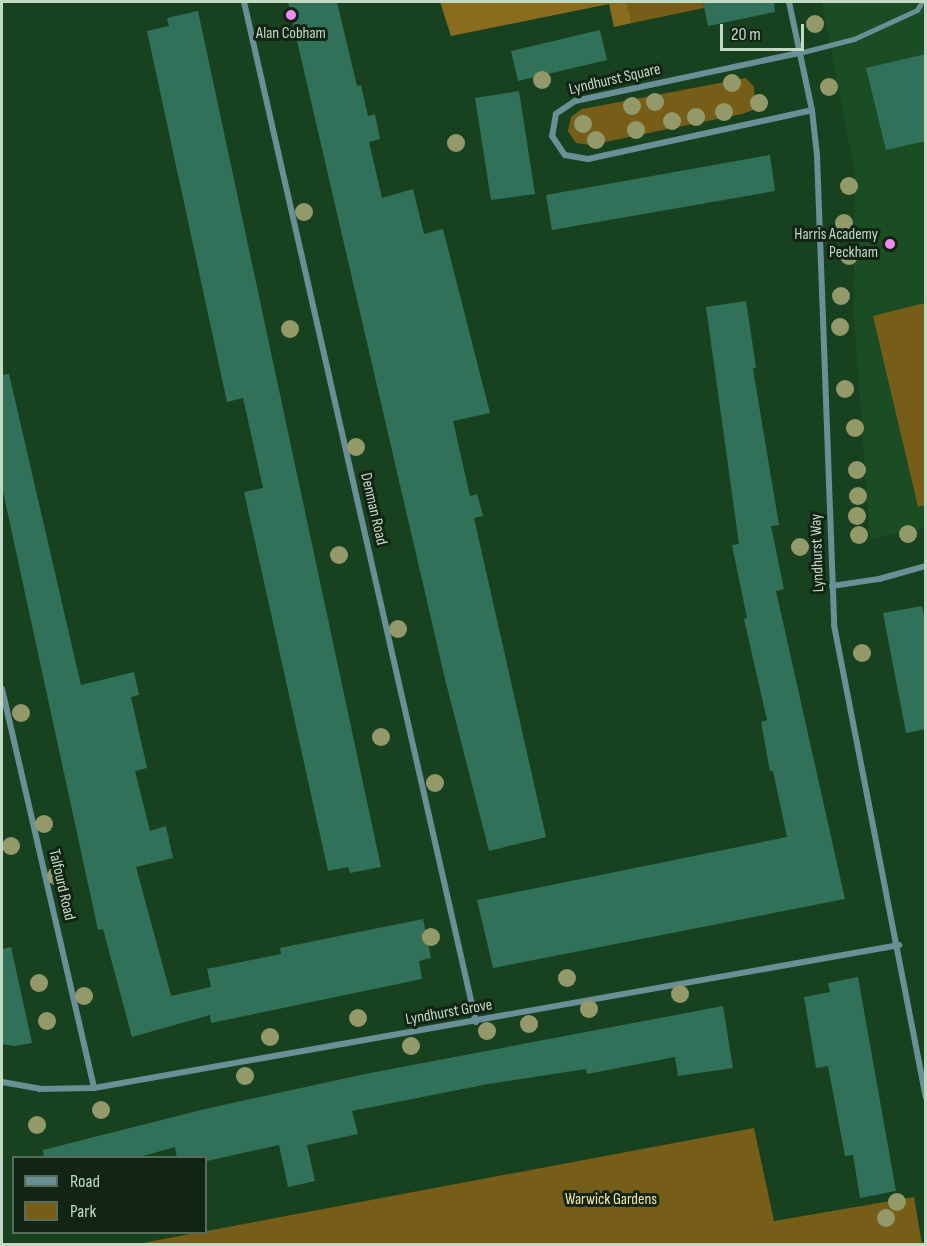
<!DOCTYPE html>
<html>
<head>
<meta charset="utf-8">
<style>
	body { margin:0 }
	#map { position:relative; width:927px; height:1246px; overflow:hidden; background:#18421f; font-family:"Sofia Sans Condensed",sans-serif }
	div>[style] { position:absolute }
	.built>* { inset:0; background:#1b4d24 }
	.green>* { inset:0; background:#765d18 }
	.forest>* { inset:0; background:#896c1d }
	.building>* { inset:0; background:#31715a }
	.service>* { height:4.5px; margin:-2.25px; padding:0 2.25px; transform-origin:2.25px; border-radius:2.25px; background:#689096 }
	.minor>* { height:6px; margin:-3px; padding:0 3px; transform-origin:3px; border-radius:3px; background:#689096 }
	.trees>* { width:18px; height:18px; margin:-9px; border-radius:50%; background:#94996a }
	.dots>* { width:16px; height:16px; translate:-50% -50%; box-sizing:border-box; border:3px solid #122414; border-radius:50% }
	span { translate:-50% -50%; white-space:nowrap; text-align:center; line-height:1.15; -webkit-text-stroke:6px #122414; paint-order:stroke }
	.poi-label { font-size:16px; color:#c2d9c4 }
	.right { translate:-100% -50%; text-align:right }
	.street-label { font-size:16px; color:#c2d9c4 }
	.park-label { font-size:16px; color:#f9e1a8 }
	.frame { position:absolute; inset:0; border:3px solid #c2d9c4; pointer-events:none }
	.legend { position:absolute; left:12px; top:1156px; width:195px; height:78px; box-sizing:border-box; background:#122414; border:2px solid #586c5a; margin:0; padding:8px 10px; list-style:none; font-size:18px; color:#c2d9c4 }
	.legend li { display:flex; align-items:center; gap:12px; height:30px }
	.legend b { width:30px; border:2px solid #586c5a }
	.scale { position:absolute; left:720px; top:24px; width:84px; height:27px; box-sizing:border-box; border:3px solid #c2d9c4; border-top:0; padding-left:8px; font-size:18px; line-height:21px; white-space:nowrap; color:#c2d9c4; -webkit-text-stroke:4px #122414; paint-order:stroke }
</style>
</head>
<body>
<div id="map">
	<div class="built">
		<div style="clip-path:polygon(822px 2px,925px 2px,925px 528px,870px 539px,854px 313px,855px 174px)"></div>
	</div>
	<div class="green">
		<div style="clip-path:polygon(627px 2px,703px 2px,704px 8px,632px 23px)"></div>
		<div style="clip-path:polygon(746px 78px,754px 87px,755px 104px,753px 110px,742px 114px,590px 145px,576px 143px,568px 131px,571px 117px,582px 109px)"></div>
		<div style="clip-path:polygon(925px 303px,926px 505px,918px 507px,873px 316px)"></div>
		<div style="clip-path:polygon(754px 1128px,774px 1221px,914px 1197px,922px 1244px,137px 1244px)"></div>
	</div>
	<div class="forest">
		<div style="clip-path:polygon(440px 2px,627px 2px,632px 23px,614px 27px,609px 4px,451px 36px)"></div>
	</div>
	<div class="building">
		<div style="clip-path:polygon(288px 2px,337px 2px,357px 86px,361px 85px,368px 116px,375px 114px,380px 139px,369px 142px,382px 198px,413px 189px,424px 234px,443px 229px,490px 413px,453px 421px,470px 496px,477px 494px,483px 516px,474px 518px,546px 837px,489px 851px,445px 679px)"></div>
		<div style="clip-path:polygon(703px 2px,774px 2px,775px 12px,708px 26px)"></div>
		<div style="clip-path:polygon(198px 11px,381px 867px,350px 873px,348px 867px,328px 871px,244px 492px,263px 488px,243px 398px,227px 402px,147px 31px,169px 26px,167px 18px)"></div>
		<div style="clip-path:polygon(600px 30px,607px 60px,518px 81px,511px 51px)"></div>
		<div style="clip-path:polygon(926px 54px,926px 141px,886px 150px,866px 68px)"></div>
		<div style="clip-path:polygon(519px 91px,535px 194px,491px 200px,475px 98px)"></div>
		<div style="clip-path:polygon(770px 155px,775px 191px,552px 230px,546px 195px)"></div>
		<div style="clip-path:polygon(746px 301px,756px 367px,753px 369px,779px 525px,771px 526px,784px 589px,776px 591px,845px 899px,493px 968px,477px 900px,787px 837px,773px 771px,770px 771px,761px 722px,767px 720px,744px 619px,747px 618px,732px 545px,739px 544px,706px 307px)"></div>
		<div style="clip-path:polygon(9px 374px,81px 685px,134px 672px,139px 695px,131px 697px,147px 768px,135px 771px,150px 831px,166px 826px,173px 858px,136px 867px,171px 996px,211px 987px,207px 969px,281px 954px,280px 948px,423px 919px,431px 958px,419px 961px,422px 979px,211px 1023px,210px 1015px,132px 1037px,103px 929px,98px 930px,2px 487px,2px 375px)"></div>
		<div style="clip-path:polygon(922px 606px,926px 625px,926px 729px,906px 733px,883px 613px)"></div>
		<div style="clip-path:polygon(11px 947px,32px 1043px,15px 1046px,2px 1044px,2px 949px)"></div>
		<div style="clip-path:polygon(858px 977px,896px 1191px,860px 1198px,853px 1155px,845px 1156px,828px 1066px,816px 1068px,804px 997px,830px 992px,828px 983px)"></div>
		<div style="clip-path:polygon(723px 1006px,733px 1068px,678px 1076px,675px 1057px,587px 1074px,586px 1069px,488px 1084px,352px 1111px,358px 1134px,307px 1145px,315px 1181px,288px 1187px,279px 1145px,207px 1161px,206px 1158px,177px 1158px,175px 1147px,136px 1158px,44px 1158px,43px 1150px,205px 1109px,365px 1074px)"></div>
	</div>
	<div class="service">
		<div style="left:799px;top:53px;width:57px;rotate:-14.3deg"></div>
		<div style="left:854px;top:39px;width:69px;rotate:-24.7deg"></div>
		<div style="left:917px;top:10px;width:9px;rotate:-58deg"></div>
	</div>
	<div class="minor">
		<div style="left:244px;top:2px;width:1046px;rotate:77.19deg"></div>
		<div style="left:789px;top:2px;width:110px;rotate:78deg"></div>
		<div style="left:812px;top:110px;width:45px;rotate:83.7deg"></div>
		<div style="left:817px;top:155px;width:470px;rotate:87.9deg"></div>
		<div style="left:834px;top:625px;width:481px;rotate:79deg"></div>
		<div style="left:799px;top:53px;width:229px;rotate:167.9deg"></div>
		<div style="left:575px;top:101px;width:23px;rotate:146deg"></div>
		<div style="left:556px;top:114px;width:22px;rotate:100deg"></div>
		<div style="left:552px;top:136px;width:23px;rotate:56deg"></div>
		<div style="left:565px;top:155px;width:23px;rotate:10deg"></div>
		<div style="left:588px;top:159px;width:229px;rotate:-12.3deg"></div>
		<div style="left:832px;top:586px;width:48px;rotate:-8.5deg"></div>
		<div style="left:879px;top:579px;width:49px;rotate:-15.5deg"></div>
		<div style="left:2px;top:689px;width:409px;rotate:77deg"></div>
		<div style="left:2px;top:1082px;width:39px;rotate:10deg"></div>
		<div style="left:40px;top:1089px;width:54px;rotate:-1.1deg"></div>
		<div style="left:94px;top:1088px;width:818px;rotate:-10.07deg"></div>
	</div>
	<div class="trees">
		<div style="left:815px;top:24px"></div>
		<div style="left:542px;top:80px"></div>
		<div style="left:732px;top:83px"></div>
		<div style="left:829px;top:87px"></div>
		<div style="left:655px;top:102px"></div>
		<div style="left:759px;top:103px"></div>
		<div style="left:632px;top:106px"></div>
		<div style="left:724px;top:112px"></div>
		<div style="left:696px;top:117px"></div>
		<div style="left:672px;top:121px"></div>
		<div style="left:583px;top:124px"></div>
		<div style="left:636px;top:130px"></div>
		<div style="left:596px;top:140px"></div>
		<div style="left:456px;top:143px"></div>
		<div style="left:849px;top:186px"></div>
		<div style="left:304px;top:212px"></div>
		<div style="left:844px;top:223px"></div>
		<div style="left:849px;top:256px"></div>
		<div style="left:841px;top:296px"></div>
		<div style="left:840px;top:327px"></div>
		<div style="left:290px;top:329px"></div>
		<div style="left:845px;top:389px"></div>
		<div style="left:855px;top:428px"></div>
		<div style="left:356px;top:447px"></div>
		<div style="left:857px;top:470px"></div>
		<div style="left:858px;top:496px"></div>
		<div style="left:857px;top:516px"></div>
		<div style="left:908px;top:534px"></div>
		<div style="left:859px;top:535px"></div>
		<div style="left:800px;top:547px"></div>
		<div style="left:339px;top:555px"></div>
		<div style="left:398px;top:629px"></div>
		<div style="left:862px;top:653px"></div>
		<div style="left:21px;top:713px"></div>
		<div style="left:381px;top:737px"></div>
		<div style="left:435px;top:783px"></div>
		<div style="left:44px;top:824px"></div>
		<div style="left:11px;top:846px"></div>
		<div style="left:56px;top:876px"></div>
		<div style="left:431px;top:937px"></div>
		<div style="left:567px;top:978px"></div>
		<div style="left:39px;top:983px"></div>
		<div style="left:680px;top:994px"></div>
		<div style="left:84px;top:996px"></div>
		<div style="left:589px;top:1009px"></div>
		<div style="left:358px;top:1018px"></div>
		<div style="left:47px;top:1021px"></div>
		<div style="left:529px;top:1024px"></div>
		<div style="left:487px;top:1031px"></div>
		<div style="left:270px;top:1037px"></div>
		<div style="left:411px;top:1046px"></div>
		<div style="left:245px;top:1076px"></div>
		<div style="left:101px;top:1110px"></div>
		<div style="left:37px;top:1125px"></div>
		<div style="left:897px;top:1202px"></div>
		<div style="left:886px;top:1218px"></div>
	</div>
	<div class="dots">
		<div style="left:291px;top:15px;background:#f38af2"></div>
		<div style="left:890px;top:244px;background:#f38af2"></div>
	</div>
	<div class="poi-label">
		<span style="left:291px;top:34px">Alan Cobham</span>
		<span class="right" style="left:878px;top:244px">Harris Academy<br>Peckham</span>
	</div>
	<div class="street-label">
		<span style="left:615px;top:80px;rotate:-13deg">Lyndhurst Square</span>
		<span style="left:373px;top:509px;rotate:77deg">Denman Road</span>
		<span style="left:818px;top:553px;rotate:-92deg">Lyndhurst Way</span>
		<span style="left:61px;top:885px;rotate:77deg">Talfourd Road</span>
		<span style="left:449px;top:1013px;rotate:-10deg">Lyndhurst Grove</span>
	</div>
	<div class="park-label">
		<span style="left:611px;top:1200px">Warwick Gardens</span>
	</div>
	<div class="frame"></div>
	<ul class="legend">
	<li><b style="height:8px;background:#689096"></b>Road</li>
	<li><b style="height:16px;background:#765d18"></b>Park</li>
	</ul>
	<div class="scale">20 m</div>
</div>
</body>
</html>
